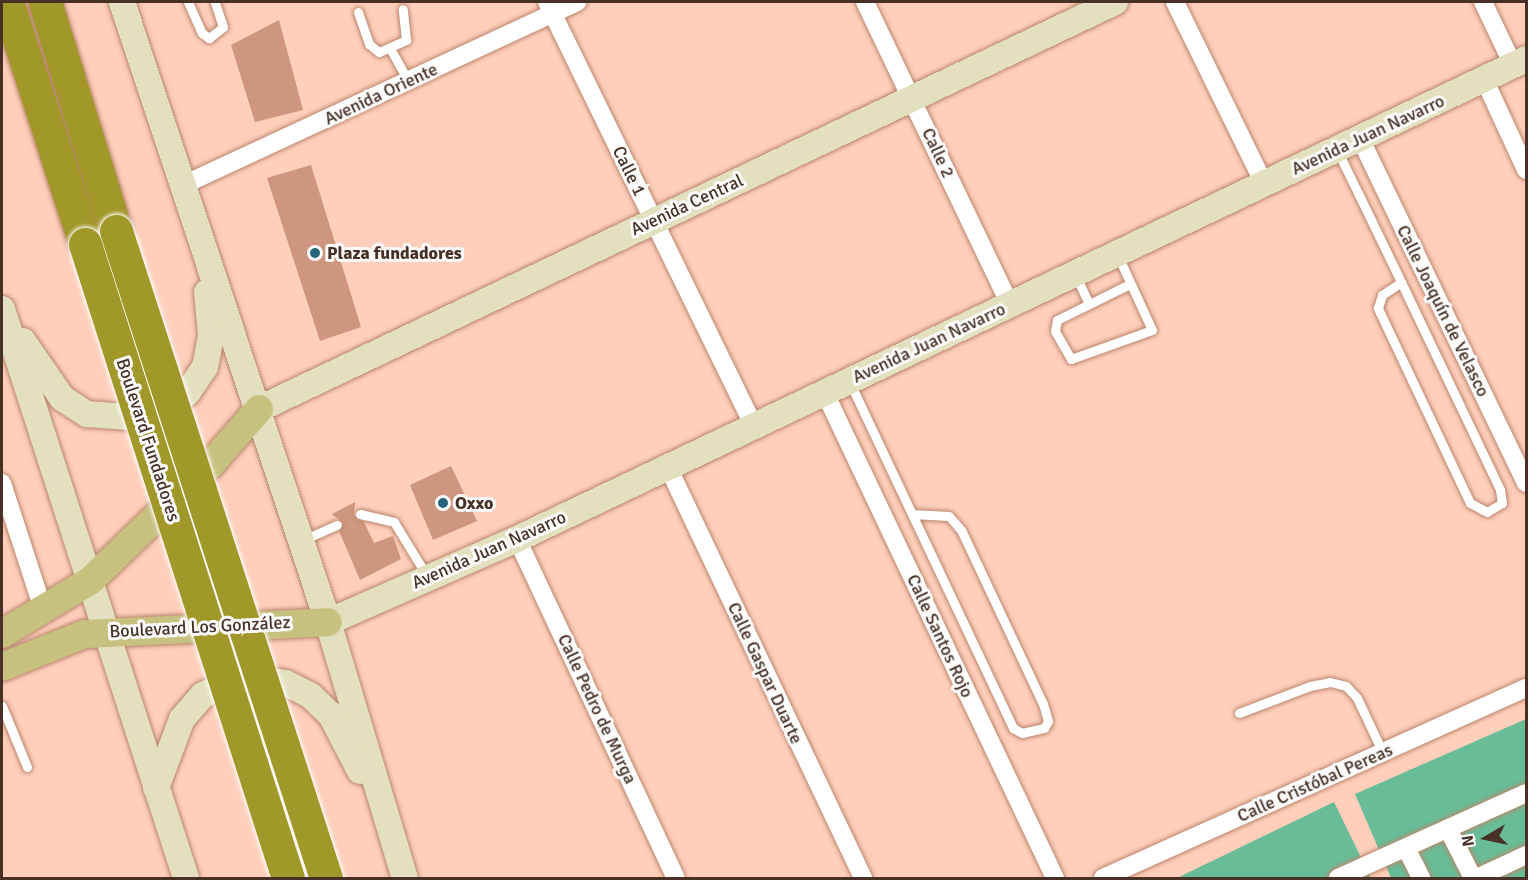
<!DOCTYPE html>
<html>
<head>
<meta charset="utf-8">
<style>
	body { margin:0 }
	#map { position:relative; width:1528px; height:880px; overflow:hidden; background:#ffcfbb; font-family:Signika,sans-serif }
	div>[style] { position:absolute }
	.green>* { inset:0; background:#68bc97 }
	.building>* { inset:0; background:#ce967e }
	.roads { filter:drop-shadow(0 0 2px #bb856d) drop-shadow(0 0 2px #bb856d) }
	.service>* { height:9px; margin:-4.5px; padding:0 4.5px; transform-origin:4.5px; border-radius:4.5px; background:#fff }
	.minor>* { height:18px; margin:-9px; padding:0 9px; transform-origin:9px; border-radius:9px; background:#fff }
	.secondary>* { height:26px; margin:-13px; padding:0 13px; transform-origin:13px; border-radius:13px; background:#e3e0bf }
	.primary>* { height:28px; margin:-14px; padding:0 14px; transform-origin:14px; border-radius:14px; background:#c7c17f }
	.motorway>* { height:33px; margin:-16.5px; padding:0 16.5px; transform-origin:16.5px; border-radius:16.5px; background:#a29729 }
	.bridges { filter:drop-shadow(0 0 2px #fff) drop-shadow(0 0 2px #fff) }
	.motorway-bridge>* { height:33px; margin:-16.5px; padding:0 16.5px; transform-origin:16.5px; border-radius:16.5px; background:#a29729 }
	.dots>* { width:16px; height:16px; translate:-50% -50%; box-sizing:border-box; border:3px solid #fcfcfc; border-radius:50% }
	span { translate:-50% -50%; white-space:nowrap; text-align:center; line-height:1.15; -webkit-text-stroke:6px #fcfcfc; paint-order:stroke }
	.street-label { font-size:18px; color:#473026 }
	.poi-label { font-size:18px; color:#473026; font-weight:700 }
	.left { translate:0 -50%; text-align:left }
	.frame { position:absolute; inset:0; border:3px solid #473026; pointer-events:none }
	.north { position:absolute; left:1456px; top:808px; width:60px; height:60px; -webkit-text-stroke:4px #fcfcfc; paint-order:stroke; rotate:261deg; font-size:16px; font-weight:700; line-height:24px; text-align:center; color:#473026 }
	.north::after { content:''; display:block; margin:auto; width:21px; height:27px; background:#473026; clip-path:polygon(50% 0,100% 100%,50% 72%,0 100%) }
</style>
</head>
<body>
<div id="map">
	<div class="green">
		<div style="clip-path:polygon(1526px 719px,1526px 878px,1391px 878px,1355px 794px)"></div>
		<div style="clip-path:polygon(1334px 802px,1371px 878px,1177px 878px)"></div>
	</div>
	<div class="building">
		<div style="clip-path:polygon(279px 20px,303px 110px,255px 122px,231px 45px)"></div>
		<div style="clip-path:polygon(311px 165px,361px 327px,320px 341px,267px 178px)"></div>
		<div style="clip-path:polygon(451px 466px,477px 521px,433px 540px,410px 485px)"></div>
		<div style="clip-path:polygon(355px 502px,354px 516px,364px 522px,374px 543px,393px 536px,401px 559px,360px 580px,339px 531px,343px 523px,332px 514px)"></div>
	</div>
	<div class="roads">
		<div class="service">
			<div style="left:188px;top:2px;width:34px;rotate:66deg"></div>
			<div style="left:202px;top:33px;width:9px;rotate:36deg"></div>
			<div style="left:209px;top:38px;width:18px;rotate:-38deg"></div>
			<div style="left:223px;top:27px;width:26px;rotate:-108deg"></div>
			<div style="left:358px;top:12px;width:34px;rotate:71deg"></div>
			<div style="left:369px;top:44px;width:13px;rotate:39deg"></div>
			<div style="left:379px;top:52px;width:30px;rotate:-24deg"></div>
			<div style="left:406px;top:40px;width:31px;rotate:-96deg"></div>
			<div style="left:391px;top:50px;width:35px;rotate:61deg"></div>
			<div style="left:1338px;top:152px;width:48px;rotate:64deg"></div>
			<div style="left:1359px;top:195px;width:97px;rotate:64.2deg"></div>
			<div style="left:1401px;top:282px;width:230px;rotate:64.5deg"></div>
			<div style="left:1500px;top:490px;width:13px;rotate:81deg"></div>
			<div style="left:1502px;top:503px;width:17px;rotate:149deg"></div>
			<div style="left:1487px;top:512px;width:19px;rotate:-152deg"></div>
			<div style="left:1470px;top:503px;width:216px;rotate:-115.3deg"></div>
			<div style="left:1378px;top:308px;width:14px;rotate:-73deg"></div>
			<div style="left:1382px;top:295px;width:23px;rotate:-34deg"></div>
			<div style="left:1118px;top:256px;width:81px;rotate:65.3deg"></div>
			<div style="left:1152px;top:330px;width:86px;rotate:160.3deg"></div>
			<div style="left:1071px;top:359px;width:32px;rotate:-120deg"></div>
			<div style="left:1055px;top:331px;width:11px;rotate:-80deg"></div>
			<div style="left:1057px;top:320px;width:81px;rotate:-26.3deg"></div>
			<div style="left:1075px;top:274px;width:33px;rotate:65deg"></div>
			<div style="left:850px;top:383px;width:382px;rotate:64.7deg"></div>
			<div style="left:1013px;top:728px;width:10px;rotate:29deg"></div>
			<div style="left:1022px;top:733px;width:23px;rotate:-13deg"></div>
			<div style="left:1044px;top:728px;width:8px;rotate:-60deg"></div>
			<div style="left:1048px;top:721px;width:18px;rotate:-106deg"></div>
			<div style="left:1043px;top:704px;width:192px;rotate:-115.2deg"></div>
			<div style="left:961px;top:530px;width:18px;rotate:-131deg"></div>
			<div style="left:949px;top:516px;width:37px;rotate:-177deg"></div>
			<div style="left:360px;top:514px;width:35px;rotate:13deg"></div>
			<div style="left:394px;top:522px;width:63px;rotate:58.6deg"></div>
			<div style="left:303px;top:540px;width:37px;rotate:-24deg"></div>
			<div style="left:2px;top:706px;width:66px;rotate:67.7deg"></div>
			<div style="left:1239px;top:713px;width:76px;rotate:-20.8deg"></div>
			<div style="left:1310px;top:686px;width:20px;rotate:-11deg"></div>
			<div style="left:1330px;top:682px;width:16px;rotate:14deg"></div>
			<div style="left:1346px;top:686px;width:16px;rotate:47deg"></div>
			<div style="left:1357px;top:698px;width:61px;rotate:64.7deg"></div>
		</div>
		<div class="minor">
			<div style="left:547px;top:2px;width:472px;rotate:64deg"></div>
			<div style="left:865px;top:2px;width:336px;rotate:64.4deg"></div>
			<div style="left:1175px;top:2px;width:203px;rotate:63.9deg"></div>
			<div style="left:1483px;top:2px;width:70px;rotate:64.5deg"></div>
			<div style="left:1484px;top:79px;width:100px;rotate:65.2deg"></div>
			<div style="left:1360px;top:138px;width:383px;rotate:64.3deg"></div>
			<div style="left:183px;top:185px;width:435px;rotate:-24.9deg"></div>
			<div style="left:825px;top:393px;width:537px;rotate:64.63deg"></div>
			<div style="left:668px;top:467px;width:455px;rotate:64.6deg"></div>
			<div style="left:2px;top:483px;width:136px;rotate:72deg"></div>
			<div style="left:517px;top:539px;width:374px;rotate:64.9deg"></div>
			<div style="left:1448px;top:829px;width:55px;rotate:63deg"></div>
			<div style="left:1406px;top:848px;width:34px;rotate:63deg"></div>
			<div style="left:1103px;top:878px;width:464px;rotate:-24.2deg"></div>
			<div style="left:1338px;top:878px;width:206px;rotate:-24.3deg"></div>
			<div style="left:1477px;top:878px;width:54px;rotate:-25.1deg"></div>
		</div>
		<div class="secondary">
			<div style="left:122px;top:2px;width:653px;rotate:71.62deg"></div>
			<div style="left:328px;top:622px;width:267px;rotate:73.3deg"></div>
			<div style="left:2px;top:309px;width:598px;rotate:72.08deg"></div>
			<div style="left:23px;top:341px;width:69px;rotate:55.6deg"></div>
			<div style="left:62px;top:398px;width:30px;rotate:33deg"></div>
			<div style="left:87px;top:414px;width:56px;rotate:4.1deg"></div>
			<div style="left:143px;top:418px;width:28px;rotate:-21deg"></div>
			<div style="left:169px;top:408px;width:25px;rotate:-40deg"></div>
			<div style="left:188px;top:392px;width:30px;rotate:-56deg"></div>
			<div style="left:205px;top:367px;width:33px;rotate:-79deg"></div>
			<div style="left:211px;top:335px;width:43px;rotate:-95.3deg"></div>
			<div style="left:259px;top:409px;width:948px;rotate:-25.43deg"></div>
			<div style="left:328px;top:622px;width:206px;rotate:-23.7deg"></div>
			<div style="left:517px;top:539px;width:1117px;rotate:-25.44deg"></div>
			<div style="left:156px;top:788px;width:74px;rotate:-69.4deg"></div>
			<div style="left:182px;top:719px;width:32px;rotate:-49deg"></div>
			<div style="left:203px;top:695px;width:29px;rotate:-25deg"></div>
			<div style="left:229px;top:683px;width:31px;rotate:-7deg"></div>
			<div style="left:260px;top:679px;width:26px;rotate:9deg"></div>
			<div style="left:286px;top:683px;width:28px;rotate:27deg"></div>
			<div style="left:311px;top:696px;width:28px;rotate:44deg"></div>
			<div style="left:331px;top:715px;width:63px;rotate:62.6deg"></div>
		</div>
		<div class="primary">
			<div style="left:2px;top:634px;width:103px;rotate:-31.1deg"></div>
			<div style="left:90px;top:581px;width:168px;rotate:-44deg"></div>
			<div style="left:211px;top:464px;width:73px;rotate:-48.9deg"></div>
			<div style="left:2px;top:667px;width:89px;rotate:-21.7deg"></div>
			<div style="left:85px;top:634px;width:243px;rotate:-2.8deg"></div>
		</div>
		<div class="motorway">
			<div style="left:7px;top:2px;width:254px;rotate:72.1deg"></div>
			<div style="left:45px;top:2px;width:240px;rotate:72.8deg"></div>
		</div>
	</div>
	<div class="bridges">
		<div class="motorway-bridge">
			<div style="left:116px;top:231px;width:680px;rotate:72.02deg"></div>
			<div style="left:85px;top:244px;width:666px;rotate:72.25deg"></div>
		</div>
	</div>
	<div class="dots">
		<div style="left:315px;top:253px;background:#25647a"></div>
		<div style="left:443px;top:503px;background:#25647a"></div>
	</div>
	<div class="street-label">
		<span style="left:381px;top:94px;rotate:-25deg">Avenida Oriente</span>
		<span style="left:1368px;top:135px;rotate:-25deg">Avenida Juan Navarro</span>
		<span style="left:938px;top:153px;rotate:65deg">Calle 2</span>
		<span style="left:629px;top:171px;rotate:64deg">Calle 1</span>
		<span style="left:687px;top:205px;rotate:-25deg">Avenida Central</span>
		<span style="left:1443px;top:311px;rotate:64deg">Calle Joaquín de Velasco</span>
		<span style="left:929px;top:343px;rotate:-25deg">Avenida Juan Navarro</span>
		<span style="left:148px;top:440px;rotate:72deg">Boulevard Fundadores</span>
		<span style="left:489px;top:550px;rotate:-24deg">Avenida Juan Navarro</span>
		<span style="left:200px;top:627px;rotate:-3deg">Boulevard Los González</span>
		<span style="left:940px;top:636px;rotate:65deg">Calle Santos Rojo</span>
		<span style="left:765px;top:673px;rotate:65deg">Calle Gaspar Duarte</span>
		<span style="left:597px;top:709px;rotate:65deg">Calle Pedro de Murga</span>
		<span style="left:1315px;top:783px;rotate:-24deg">Calle Cristóbal Pereas</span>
	</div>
	<div class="poi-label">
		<span class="left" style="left:327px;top:253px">Plaza fundadores</span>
		<span class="left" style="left:455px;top:503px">Oxxo</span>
	</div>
	<div class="frame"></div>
	<div class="north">N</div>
</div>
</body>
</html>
